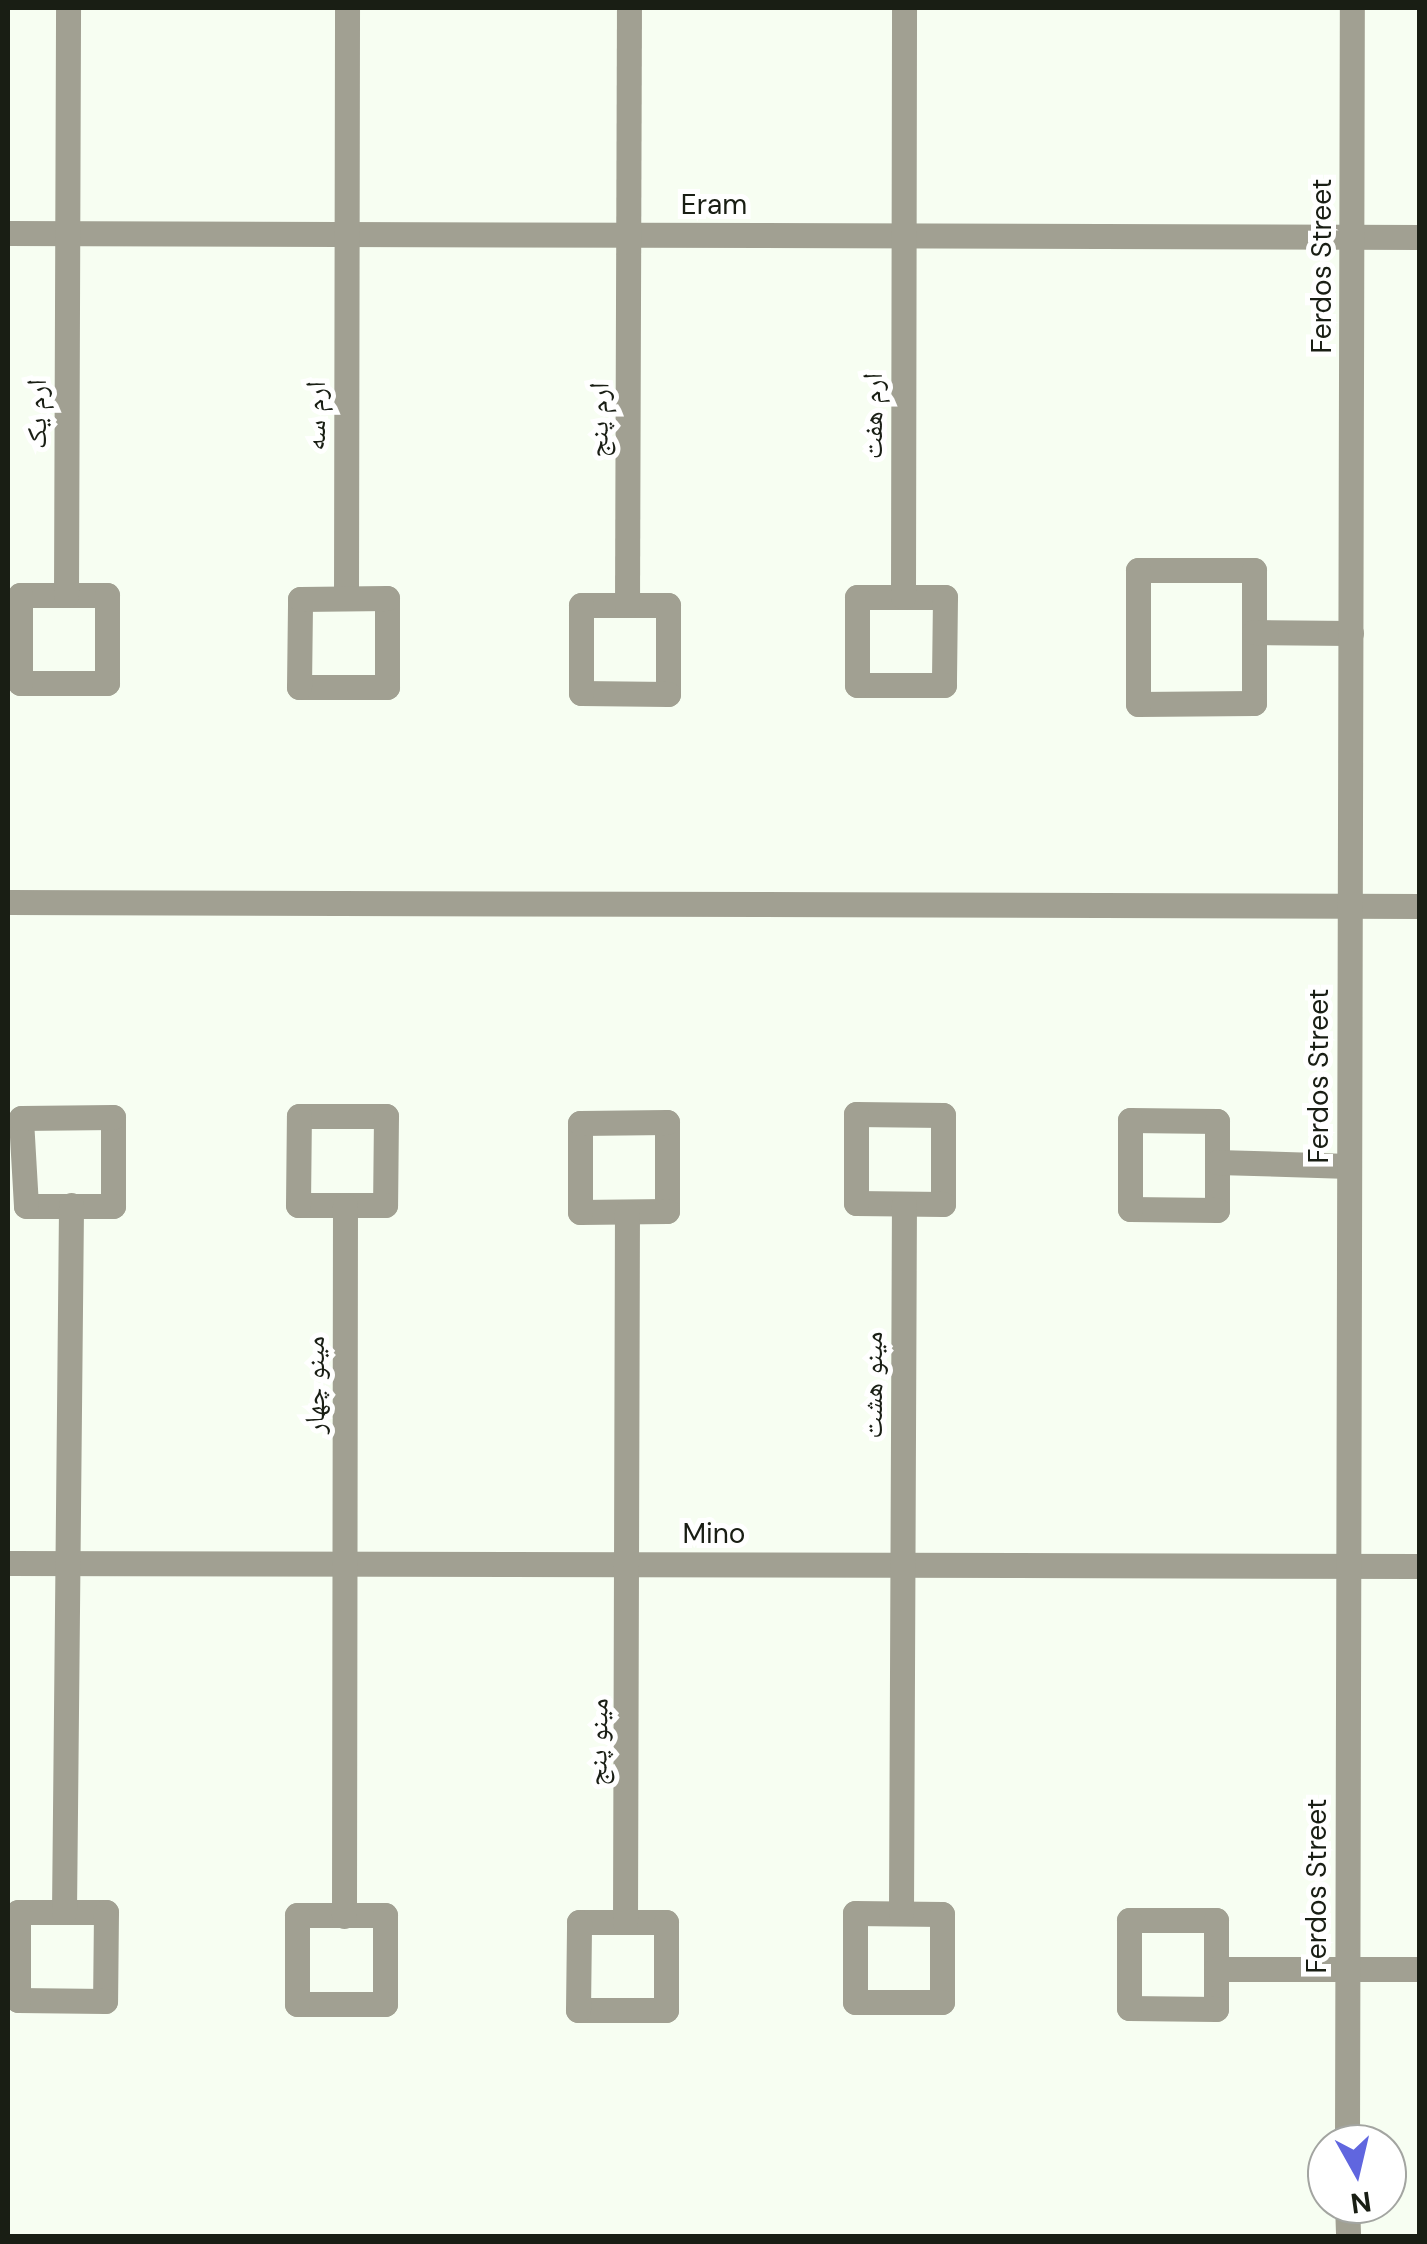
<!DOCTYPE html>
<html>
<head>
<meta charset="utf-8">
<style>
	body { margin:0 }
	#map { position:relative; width:1427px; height:2244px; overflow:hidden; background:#f7fef2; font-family:"DM Sans","Noto Naskh Arabic",sans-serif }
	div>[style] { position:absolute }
	.minor>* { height:25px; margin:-12.5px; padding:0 12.5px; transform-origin:12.5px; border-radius:12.5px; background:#a1a092 }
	span { translate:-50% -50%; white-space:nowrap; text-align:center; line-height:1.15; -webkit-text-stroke:10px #fff; paint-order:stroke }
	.street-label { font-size:28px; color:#191e14 }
	.frame { position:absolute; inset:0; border:10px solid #191e14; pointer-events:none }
	.north { position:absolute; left:1307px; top:2124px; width:100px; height:100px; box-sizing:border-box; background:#fff; border:2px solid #a3a5a1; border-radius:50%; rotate:172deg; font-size:28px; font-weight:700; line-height:40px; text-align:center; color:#191e14 }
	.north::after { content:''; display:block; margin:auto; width:35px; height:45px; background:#6066df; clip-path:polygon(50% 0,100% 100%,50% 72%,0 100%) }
</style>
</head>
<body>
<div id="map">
	<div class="minor">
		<div style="left:8px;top:233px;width:1412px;rotate:0.16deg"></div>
		<div style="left:1138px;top:570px;width:116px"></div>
		<div style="left:1254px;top:570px;width:133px;rotate:90deg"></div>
		<div style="left:1254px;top:703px;width:116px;rotate:179.5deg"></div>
		<div style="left:1138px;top:704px;width:134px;rotate:-90deg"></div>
		<div style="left:20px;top:595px;width:87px"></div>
		<div style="left:107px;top:595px;width:88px;rotate:90deg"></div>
		<div style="left:107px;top:683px;width:87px;rotate:180deg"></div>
		<div style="left:20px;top:683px;width:88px;rotate:-90deg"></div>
		<div style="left:66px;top:595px;width:587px;rotate:-89.8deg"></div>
		<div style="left:857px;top:597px;width:88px"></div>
		<div style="left:945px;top:597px;width:88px;rotate:90.7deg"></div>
		<div style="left:944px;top:685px;width:87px;rotate:180deg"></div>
		<div style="left:857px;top:685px;width:88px;rotate:-90deg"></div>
		<div style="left:903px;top:597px;width:589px;rotate:-89.9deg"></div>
		<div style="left:346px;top:598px;width:590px;rotate:-89.9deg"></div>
		<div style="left:387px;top:598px;width:89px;rotate:90deg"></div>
		<div style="left:387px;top:687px;width:88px;rotate:180deg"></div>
		<div style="left:299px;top:687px;width:88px;rotate:-89.3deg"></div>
		<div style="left:300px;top:599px;width:87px;rotate:-0.7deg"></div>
		<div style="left:581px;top:605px;width:87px"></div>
		<div style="left:668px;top:605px;width:89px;rotate:90deg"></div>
		<div style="left:668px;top:694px;width:87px;rotate:-179.3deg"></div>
		<div style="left:581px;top:693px;width:88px;rotate:-90deg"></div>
		<div style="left:627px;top:605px;width:597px;rotate:-89.81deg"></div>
		<div style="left:1254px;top:632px;width:97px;rotate:0.6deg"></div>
		<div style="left:8px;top:902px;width:1412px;rotate:0.16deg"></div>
		<div style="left:856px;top:1114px;width:87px;rotate:0.7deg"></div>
		<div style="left:943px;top:1115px;width:89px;rotate:90deg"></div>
		<div style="left:943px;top:1204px;width:87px;rotate:-179.3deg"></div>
		<div style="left:856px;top:1203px;width:89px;rotate:-90deg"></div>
		<div style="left:299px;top:1116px;width:87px"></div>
		<div style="left:386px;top:1116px;width:89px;rotate:90.6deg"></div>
		<div style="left:385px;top:1205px;width:87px;rotate:180deg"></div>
		<div style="left:298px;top:1205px;width:89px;rotate:-89.4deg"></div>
		<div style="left:113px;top:1117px;width:89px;rotate:90deg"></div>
		<div style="left:113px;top:1206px;width:87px;rotate:180deg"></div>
		<div style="left:26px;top:1206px;width:88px;rotate:-93.3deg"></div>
		<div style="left:21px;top:1118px;width:92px;rotate:-0.6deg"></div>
		<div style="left:1130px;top:1120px;width:87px;rotate:0.7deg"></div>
		<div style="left:1217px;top:1121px;width:89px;rotate:90deg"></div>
		<div style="left:1217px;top:1210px;width:87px;rotate:-179.3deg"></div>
		<div style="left:1130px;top:1209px;width:89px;rotate:-90deg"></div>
		<div style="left:667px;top:1122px;width:89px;rotate:90deg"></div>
		<div style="left:667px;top:1211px;width:87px;rotate:179.3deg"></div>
		<div style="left:580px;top:1212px;width:89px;rotate:-90deg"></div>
		<div style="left:580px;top:1123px;width:87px;rotate:-0.7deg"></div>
		<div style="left:1217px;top:1162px;width:132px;rotate:1.7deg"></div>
		<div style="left:8px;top:1563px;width:1412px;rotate:0.12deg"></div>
		<div style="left:18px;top:1912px;width:88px"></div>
		<div style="left:106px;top:1912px;width:89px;rotate:90.6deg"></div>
		<div style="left:105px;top:2001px;width:87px;rotate:-179.3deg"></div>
		<div style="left:18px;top:2000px;width:88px;rotate:-90deg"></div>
		<div style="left:64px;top:1912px;width:707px;rotate:-89.43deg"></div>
		<div style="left:855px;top:1913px;width:87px;rotate:0.7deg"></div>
		<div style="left:942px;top:1914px;width:88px;rotate:90deg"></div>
		<div style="left:942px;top:2002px;width:87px;rotate:180deg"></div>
		<div style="left:855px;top:2002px;width:89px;rotate:-90deg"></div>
		<div style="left:901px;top:1913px;width:709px;rotate:-89.76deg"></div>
		<div style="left:297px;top:1915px;width:88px"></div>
		<div style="left:385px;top:1915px;width:89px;rotate:90deg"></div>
		<div style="left:385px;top:2004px;width:88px;rotate:180deg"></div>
		<div style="left:297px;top:2004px;width:89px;rotate:-90deg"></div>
		<div style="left:344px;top:1916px;width:711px;rotate:-89.92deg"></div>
		<div style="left:1129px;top:1920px;width:87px"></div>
		<div style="left:1216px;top:1920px;width:89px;rotate:90deg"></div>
		<div style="left:1216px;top:2009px;width:87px;rotate:-179.3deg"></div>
		<div style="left:1129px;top:2008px;width:88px;rotate:-90deg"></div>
		<div style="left:579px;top:1922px;width:87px"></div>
		<div style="left:666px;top:1922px;width:88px;rotate:90deg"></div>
		<div style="left:666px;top:2010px;width:88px;rotate:180deg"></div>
		<div style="left:578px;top:2010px;width:88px;rotate:-89.3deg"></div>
		<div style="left:625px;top:1922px;width:710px;rotate:-89.84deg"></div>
		<div style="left:1216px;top:1969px;width:204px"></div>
		<div style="left:1347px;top:2144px;width:2136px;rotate:-89.87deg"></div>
		<div style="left:1347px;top:2204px;width:32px;rotate:88deg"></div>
	</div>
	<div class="street-label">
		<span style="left:714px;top:205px">Eram</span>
		<span style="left:1322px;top:266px;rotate:-90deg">Ferdos Street</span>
		<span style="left:37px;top:414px;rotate:-90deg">ارم یک</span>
		<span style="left:316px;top:416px;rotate:-90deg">ارم سه</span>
		<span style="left:873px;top:416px;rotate:-90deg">ارم هفت</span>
		<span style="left:599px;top:420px;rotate:-89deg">ارم پنج</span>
		<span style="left:1319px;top:1076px;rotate:-90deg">Ferdos Street</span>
		<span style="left:315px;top:1385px;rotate:-90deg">مینو چهار</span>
		<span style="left:873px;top:1385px;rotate:-90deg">مینو هشت</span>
		<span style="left:714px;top:1534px">Mino</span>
		<span style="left:598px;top:1742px;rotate:-89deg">مینو پنج</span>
		<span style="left:1317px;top:1886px;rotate:-90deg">Ferdos Street</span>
	</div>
	<div class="frame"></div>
	<div class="north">N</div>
</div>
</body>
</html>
